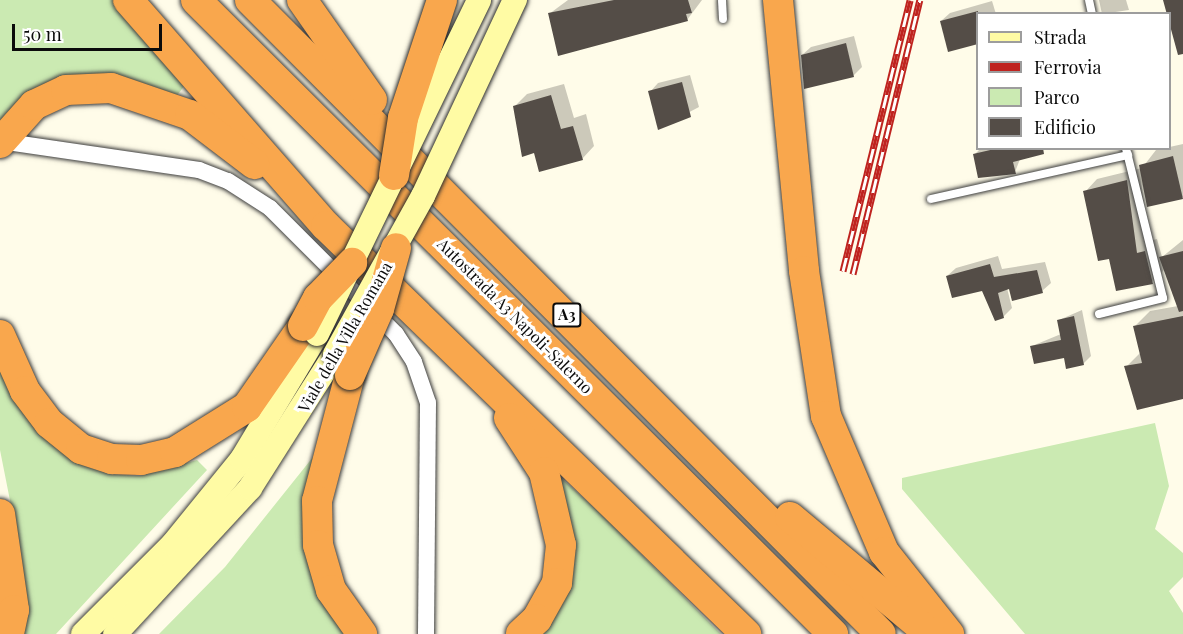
<!DOCTYPE html>
<html>
<head>
<meta charset="utf-8">
<style>
	body { margin:0 }
	#map { position:relative; width:1183px; height:634px; overflow:hidden; background:#fffce9; font-family:"Playfair Display",serif }
	div>[style] { position:absolute }
	.green>* { inset:0; background:#cbeab2 }
	.shadow>* { inset:0; background:#0003 }
	.building>* { inset:0; background:#544d47 }
	.roads { filter:drop-shadow(0 0 2px #3e3e3e) drop-shadow(0 0 2px #3e3e3e) }
	.lane>* { height:8px; margin:-4px; padding:0 4px; transform-origin:4px; border-radius:4px; background:#fff }
	.street>* { height:16px; margin:-8px; padding:0 8px; transform-origin:8px; border-radius:8px; background:#fff }
	.secondary>* { height:24px; margin:-12px; padding:0 12px; transform-origin:12px; border-radius:12px; background:#fffba4 }
	.highway>* { height:30px; margin:-15px; padding:0 15px; transform-origin:15px; border-radius:15px; background:#f9a74d }
	.rail>* { height:7px; margin-top:-3.5px; transform-origin:0; background:repeating-linear-gradient(90deg,#fff 0 14px,#bf231f 0 28px); box-sizing:border-box; border-block:2px solid #bf231f }
	.bridges { filter:drop-shadow(0 0 2px #2d2d2d) drop-shadow(0 0 2px #2d2d2d) }
	.secondary-bridge>* { height:24px; margin:-12px; padding:0 12px; transform-origin:12px; border-radius:12px; background:#fffba4 }
	.highway-bridge>* { height:30px; margin:-15px; padding:0 15px; transform-origin:15px; border-radius:15px; background:#f9a74d }
	span { translate:-50% -50%; white-space:nowrap; text-align:center; line-height:1.15; -webkit-text-stroke:6px #fff; paint-order:stroke }
	.shield-label span { padding:2px 4px; background:#fff; border:2px solid; border-radius:4px; -webkit-text-stroke-width:0 }
	.shield-label { font-size:15px; color:#0b0b0b; font-weight:700 }
	.street-label { font-size:16px; color:#0b0b0b }
	.legend { position:absolute; left:976px; top:12px; width:195px; height:138px; box-sizing:border-box; background:#fff; border:2px solid #9d9d9d; margin:0; padding:8px 10px; list-style:none; font-size:18px; color:#0b0b0b }
	.legend li { display:flex; align-items:center; gap:12px; height:30px }
	.legend b { width:30px; border:2px solid #9d9d9d }
	.scale { position:absolute; left:12px; top:24px; width:150px; height:27px; box-sizing:border-box; border:3px solid #0b0b0b; border-top:0; padding-left:8px; font-size:18px; line-height:21px; white-space:nowrap; color:#0b0b0b; -webkit-text-stroke:4px #fff; paint-order:stroke }
</style>
</head>
<body>
<div id="map">
	<div class="green">
		<div style="clip-path:polygon(0 0,114px 0,185px 85px,175px 98px,99px 76px,0 128px)"></div>
		<div style="clip-path:polygon(0 354px,77px 461px,108px 474px,140px 476px,197px 460px,207px 470px,56px 634px,20px 634px,20px 551px,0 450px)"></div>
		<div style="clip-path:polygon(1155px 423px,1169px 486px,1155px 529px,1183px 553px,1183px 577px,1169px 591px,1183px 613px,1183px 634px,1025px 634px,902px 489px,902px 478px)"></div>
		<div style="clip-path:polygon(317px 452px,345px 634px,159px 634px,225px 567px)"></div>
		<div style="clip-path:polygon(558px 475px,600px 513px,721px 634px,538px 634px)"></div>
	</div>
	<div class="shadow">
		<div style="clip-path:polygon(568px 0,702px 0,687px 20px,549px 14px)"></div>
		<div style="clip-path:polygon(1099px 0,1126px 0,1129px 10px,1102px 14px)"></div>
		<div style="clip-path:polygon(992px 1px,996px 14px,941px 21px,950px 13px)"></div>
		<div style="clip-path:polygon(854px 36px,862px 67px,853px 76px,802px 55px,811px 47px)"></div>
		<div style="clip-path:polygon(690px 75px,699px 107px,659px 128px,650px 92px,658px 83px)"></div>
		<div style="clip-path:polygon(564px 84px,574px 118px,586px 114px,594px 146px,582px 159px,535px 151px,514px 107px,527px 94px)"></div>
		<div style="clip-path:polygon(1183px 144px,1183px 197px,1148px 206px,1141px 181px,1149px 241px,1157px 239px,1162px 257px,1183px 240px,1183px 398px,1126px 367px,1141px 352px,1135px 326px,1150px 311px,1178px 306px,1165px 269px,1152px 282px,1111px 258px,1085px 192px,1097px 179px,1142px 168px,1156px 150px)"></div>
		<div style="clip-path:polygon(981px 148px,1034px 148px,1020px 159px,1015px 172px,975px 154px)"></div>
		<div style="clip-path:polygon(998px 256px,1002px 269px,1045px 262px,1051px 283px,1042px 291px,1007px 288px,1012px 308px,1003px 317px,983px 289px,947px 276px,956px 268px)"></div>
		<div style="clip-path:polygon(1082px 310px,1091px 356px,1083px 364px,1032px 346px,1061px 334px,1059px 320px)"></div>
	</div>
	<div class="building">
		<div style="clip-path:polygon(614px 0,688px 0,692px 13px,686px 14px,688px 21px,558px 56px,548px 13px)"></div>
		<div style="clip-path:polygon(1163px 0,1183px 0,1183px 54px,1178px 55px)"></div>
		<div style="clip-path:polygon(978px 11px,978px 44px,948px 52px,940px 21px)"></div>
		<div style="clip-path:polygon(846px 43px,854px 77px,804px 89px,801px 55px)"></div>
		<div style="clip-path:polygon(682px 82px,691px 117px,658px 130px,648px 91px)"></div>
		<div style="clip-path:polygon(551px 95px,561px 129px,573px 126px,583px 160px,539px 172px,534px 153px,522px 157px,513px 106px)"></div>
		<div style="clip-path:polygon(999px 148px,1043px 148px,1044px 154px,1013px 162px,1016px 174px,978px 178px,973px 154px)"></div>
		<div style="clip-path:polygon(1173px 156px,1183px 199px,1147px 207px,1139px 165px)"></div>
		<div style="clip-path:polygon(1127px 180px,1137px 253px,1145px 251px,1153px 284px,1116px 291px,1109px 259px,1098px 261px,1083px 191px)"></div>
		<div style="clip-path:polygon(1183px 251px,1183px 311px,1179px 312px,1159px 257px)"></div>
		<div style="clip-path:polygon(990px 264px,994px 277px,1037px 270px,1043px 293px,1012px 301px,1009px 289px,998px 293px,1004px 318px,995px 321px,982px 291px,952px 298px,946px 276px)"></div>
		<div style="clip-path:polygon(1074px 316px,1084px 365px,1066px 369px,1064px 358px,1034px 364px,1030px 346px,1061px 340px,1057px 320px)"></div>
		<div style="clip-path:polygon(1183px 316px,1183px 399px,1137px 410px,1124px 366px,1142px 363px,1133px 326px)"></div>
	</div>
	<div class="roads">
		<div class="lane">
			<div style="left:722px;top:0;width:19px;rotate:87deg"></div>
			<div style="left:1089px;top:0;width:14px;rotate:78deg"></div>
			<div style="left:931px;top:199px;width:202px;rotate:-12.6deg"></div>
			<div style="left:1099px;top:314px;width:66px;rotate:-14deg"></div>
			<div style="left:1163px;top:298px;width:154px;rotate:-103.9deg"></div>
		</div>
		<div class="street">
			<div style="left:14px;top:143px;width:187px;rotate:8.3deg"></div>
			<div style="left:199px;top:170px;width:31px;rotate:21deg"></div>
			<div style="left:228px;top:181px;width:50px;rotate:32.7deg"></div>
			<div style="left:270px;top:208px;width:178px;rotate:45deg"></div>
			<div style="left:396px;top:334px;width:33px;rotate:57deg"></div>
			<div style="left:414px;top:362px;width:43px;rotate:71.1deg"></div>
			<div style="left:428px;top:403px;width:231px;rotate:90.5deg"></div>
		</div>
		<div class="secondary">
			<div style="left:83px;top:634px;width:127px;rotate:-45deg"></div>
			<div style="left:173px;top:544px;width:109px;rotate:-50.9deg"></div>
			<div style="left:242px;top:459px;width:146px;rotate:-59deg"></div>
			<div style="left:115px;top:634px;width:199px;rotate:-47.2deg"></div>
			<div style="left:250px;top:488px;width:159px;rotate:-57.6deg"></div>
		</div>
		<div class="highway">
			<div style="left:128px;top:0;width:300px;rotate:48.8deg"></div>
			<div style="left:326px;top:226px;width:586px;rotate:44.17deg"></div>
			<div style="left:196px;top:0;width:899px;rotate:44.86deg"></div>
			<div style="left:250px;top:0;width:894px;rotate:45.14deg"></div>
			<div style="left:302px;top:0;width:122px;rotate:55deg"></div>
			<div style="left:778px;top:0;width:272px;rotate:84.5deg"></div>
			<div style="left:804px;top:271px;width:147px;rotate:81.4deg"></div>
			<div style="left:826px;top:416px;width:148px;rotate:66.9deg"></div>
			<div style="left:884px;top:552px;width:105px;rotate:51.6deg"></div>
			<div style="left:0;top:143px;width:51px;rotate:-48.2deg"></div>
			<div style="left:34px;top:105px;width:35px;rotate:-25deg"></div>
			<div style="left:66px;top:90px;width:45px;rotate:-2.5deg"></div>
			<div style="left:111px;top:88px;width:83px;rotate:18.9deg"></div>
			<div style="left:190px;top:115px;width:81px;rotate:37.4deg"></div>
			<div style="left:0;top:335px;width:61px;rotate:65.9deg"></div>
			<div style="left:25px;top:391px;width:40px;rotate:53deg"></div>
			<div style="left:49px;top:423px;width:41px;rotate:39.1deg"></div>
			<div style="left:81px;top:449px;width:33px;rotate:18deg"></div>
			<div style="left:112px;top:459px;width:29px;rotate:2deg"></div>
			<div style="left:141px;top:460px;width:35px;rotate:-13deg"></div>
			<div style="left:175px;top:452px;width:85px;rotate:-32deg"></div>
			<div style="left:247px;top:407px;width:98px;rotate:-55.3deg"></div>
			<div style="left:350px;top:375px;width:130px;rotate:104.7deg"></div>
			<div style="left:317px;top:501px;width:44px;rotate:88.7deg"></div>
			<div style="left:318px;top:545px;width:47px;rotate:73.9deg"></div>
			<div style="left:331px;top:590px;width:54px;rotate:54.8deg"></div>
			<div style="left:509px;top:418px;width:64px;rotate:57.1deg"></div>
			<div style="left:544px;top:472px;width:75px;rotate:76.9deg"></div>
			<div style="left:561px;top:545px;width:38px;rotate:96deg"></div>
			<div style="left:557px;top:583px;width:41px;rotate:119.1deg"></div>
			<div style="left:537px;top:619px;width:22px;rotate:137deg"></div>
			<div style="left:0;top:514px;width:97px;rotate:81.7deg"></div>
			<div style="left:14px;top:610px;width:25px;rotate:102deg"></div>
			<div style="left:790px;top:517px;width:182px;rotate:39.9deg"></div>
		</div>
	</div>
	<div class="rail">
		<div style="left:843px;top:271px;width:279px;rotate:-76.1deg"></div>
		<div style="left:853px;top:274px;width:282px;rotate:-76.3deg"></div>
	</div>
	<div class="bridges">
		<div class="secondary-bridge">
			<div style="left:317px;top:334px;width:371px;rotate:-64.1deg"></div>
			<div style="left:335px;top:354px;width:181px;rotate:-60.9deg"></div>
			<div style="left:423px;top:196px;width:217px;rotate:-64.9deg"></div>
		</div>
		<div class="highway-bridge">
			<div style="left:394px;top:175px;width:58px;rotate:-81deg"></div>
			<div style="left:403px;top:118px;width:124px;rotate:-71.7deg"></div>
			<div style="left:303px;top:326px;width:32px;rotate:-62deg"></div>
			<div style="left:318px;top:298px;width:49px;rotate:-45.8deg"></div>
			<div style="left:350px;top:375px;width:72px;rotate:-66.3deg"></div>
			<div style="left:379px;top:309px;width:63px;rotate:-74.4deg"></div>
		</div>
	</div>
	<div class="shield-label">
		<span style="left:567px;top:315px">A3</span>
	</div>
	<div class="street-label">
		<span style="left:515px;top:316px;rotate:45deg">Autostrada A3 Napoli-Salerno</span>
		<span style="left:345px;top:337px;rotate:-60deg">Viale della Villa Romana</span>
	</div>
	<ul class="legend">
	<li><b style="height:8px;background:#fffba4"></b>Strada</li>
	<li><b style="height:8px;background:#bf231f"></b>Ferrovia</li>
	<li><b style="height:16px;background:#cbeab2"></b>Parco</li>
	<li><b style="height:16px;background:#544d47"></b>Edificio</li>
	</ul>
	<div class="scale">50 m</div>
</div>
</body>
</html>
